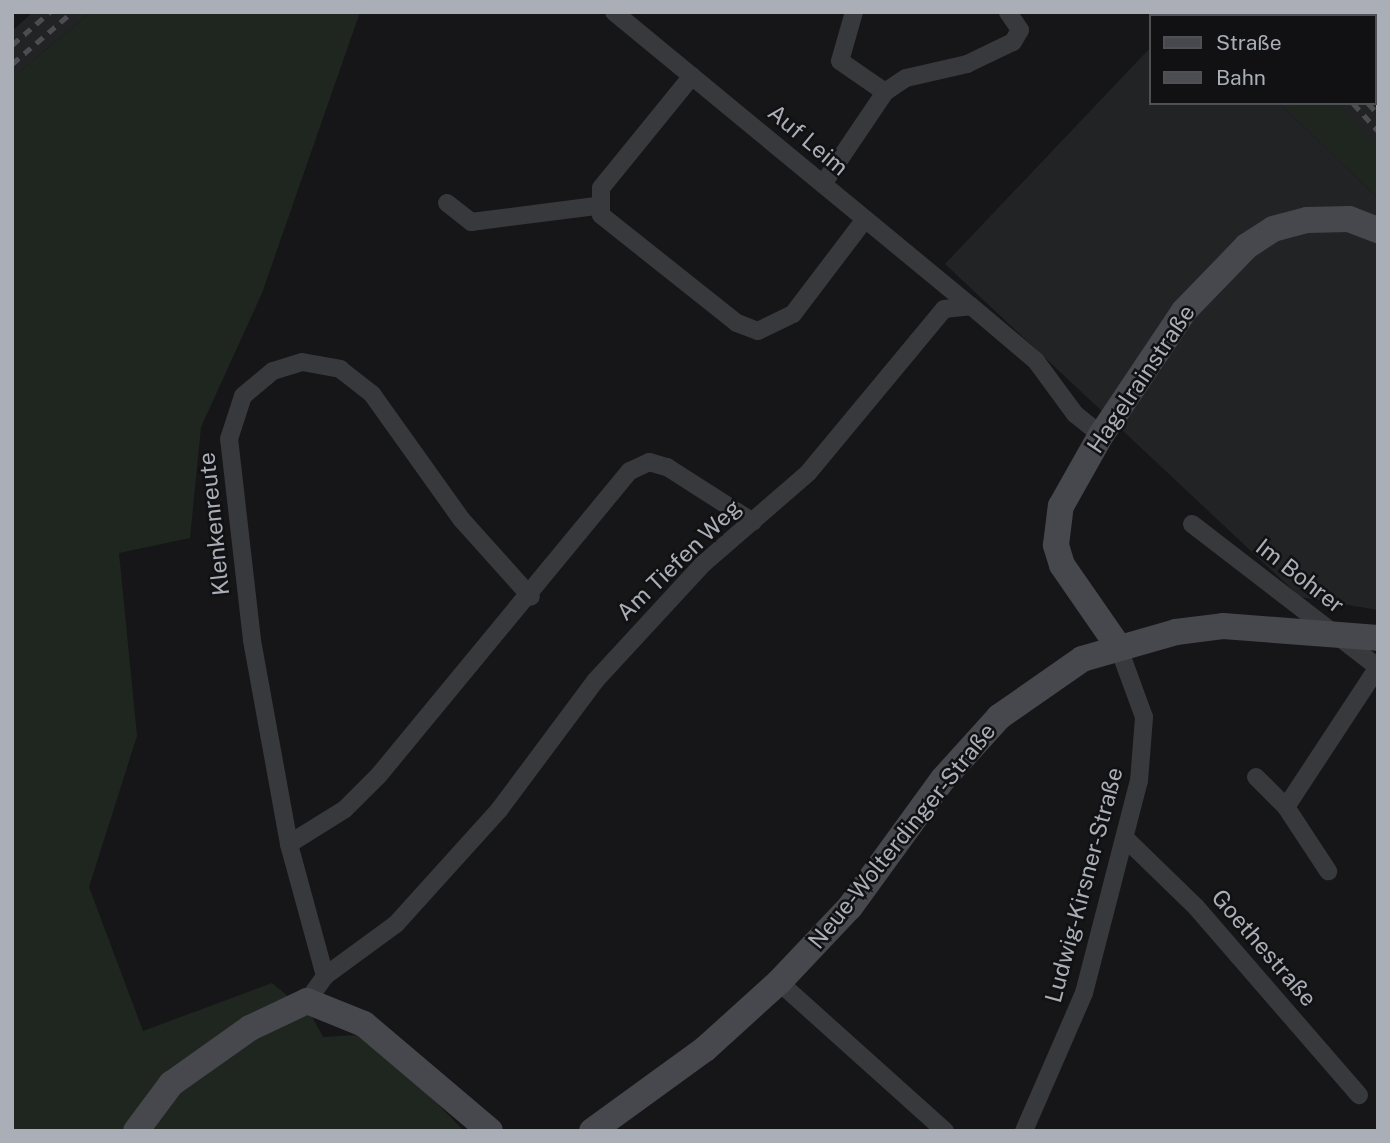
<!DOCTYPE html>
<html>
<head>
<meta charset="utf-8">
<style>
	body { margin:0 }
	#map { position:relative; width:1390px; height:1143px; overflow:hidden; background:#161618; font-family:"Public Sans",sans-serif }
	div>[style] { position:absolute }
	.built>* { inset:0; background:#222325 }
	.green>* { inset:0; background:#1f261f }
	.street>* { height:18px; margin:-9px; padding:0 9px; transform-origin:9px; border-radius:9px; background:#38393d }
	.secondary>* { height:26px; margin:-13px; padding:0 13px; transform-origin:13px; border-radius:13px; background:#46484d }
	.rail>* { height:5px; margin-top:-2.5px; transform-origin:0; background:repeating-linear-gradient(90deg,#4b4d52 0 9px,transparent 0 16px) }
	.secondary-bridge>* { height:26px; margin:-13px; padding:0 13px; transform-origin:13px; border-radius:13px; background:#46484d }
	span { translate:-50% -50%; white-space:nowrap; text-align:center; line-height:1.15; -webkit-text-stroke:5px #111113; paint-order:stroke }
	.street-label { font-size:23px; color:#a9aeb7 }
	.frame { position:absolute; inset:0; border:14px solid #a9aeb7; pointer-events:none }
	.legend { position:absolute; left:1149px; top:14px; width:228px; height:91px; box-sizing:border-box; background:#111113; border:2px solid #4e5055; margin:0; padding:9px 12px; list-style:none; font-size:21px; color:#a9aeb7 }
	.legend li { display:flex; align-items:center; gap:14px; height:35px }
	.legend b { width:35px; border:2px solid #4e5055 }
</style>
</head>
<body>
<div id="map">
	<div class="built">
		<div style="clip-path:polygon(33px 12px,91px 12px,12px 78px,12px 31px)"></div>
		<div style="clip-path:polygon(1150px 48px,1150px 103px,1279px 103px,1378px 198px,1378px 610px,1300px 597px,945px 264px)"></div>
		<div style="clip-path:polygon(1374px 88px,1378px 93px,1378px 151px,1336px 103px,1374px 103px)"></div>
	</div>
	<div class="green">
		<div style="clip-path:polygon(91px 12px,360px 12px,262px 293px,201px 427px,190px 538px,119px 553px,137px 736px,89px 887px,143px 1031px,272px 983px,311px 1015px,323px 1037px,358px 1035px,393px 1058px,464px 1131px,12px 1131px,12px 78px)"></div>
		<div style="clip-path:polygon(1295px 12px,1378px 12px,1378px 93px,1374px 16px)"></div>
		<div style="clip-path:polygon(1279px 103px,1336px 103px,1347px 113px,1378px 151px,1378px 198px)"></div>
	</div>
	<div class="street">
		<div style="left:614px;top:12px;width:462px;rotate:39.5deg"></div>
		<div style="left:854px;top:12px;width:51px;rotate:105.9deg"></div>
		<div style="left:840px;top:61px;width:55px;rotate:34.6deg"></div>
		<div style="left:692px;top:76px;width:144px;rotate:129.1deg"></div>
		<div style="left:601px;top:188px;width:27px;rotate:90deg"></div>
		<div style="left:601px;top:215px;width:174px;rotate:38.5deg"></div>
		<div style="left:737px;top:323px;width:22px;rotate:21deg"></div>
		<div style="left:758px;top:331px;width:39px;rotate:-26deg"></div>
		<div style="left:793px;top:314px;width:119px;rotate:-52.8deg"></div>
		<div style="left:823px;top:184px;width:111px;rotate:-56deg"></div>
		<div style="left:885px;top:92px;width:25px;rotate:-34deg"></div>
		<div style="left:906px;top:78px;width:63px;rotate:-12.9deg"></div>
		<div style="left:967px;top:64px;width:51px;rotate:-25.6deg"></div>
		<div style="left:1013px;top:42px;width:14px;rotate:-60deg"></div>
		<div style="left:1020px;top:30px;width:22px;rotate:-124deg"></div>
		<div style="left:447px;top:203px;width:31px;rotate:38deg"></div>
		<div style="left:471px;top:222px;width:126px;rotate:-7.3deg"></div>
		<div style="left:1192px;top:524px;width:235px;rotate:37.6deg"></div>
		<div style="left:1256px;top:777px;width:42px;rotate:45deg"></div>
		<div style="left:1286px;top:807px;width:77px;rotate:56.7deg"></div>
		<div style="left:1286px;top:807px;width:168px;rotate:-56.7deg"></div>
		<div style="left:1126px;top:839px;width:98px;rotate:44.2deg"></div>
		<div style="left:1196px;top:907px;width:249px;rotate:49.1deg"></div>
		<div style="left:289px;top:844px;width:207px;rotate:-100.3deg"></div>
		<div style="left:252px;top:640px;width:202px;rotate:-96.5deg"></div>
		<div style="left:229px;top:439px;width:45px;rotate:-72deg"></div>
		<div style="left:243px;top:396px;width:39px;rotate:-40deg"></div>
		<div style="left:273px;top:371px;width:30px;rotate:-17deg"></div>
		<div style="left:302px;top:362px;width:39px;rotate:10deg"></div>
		<div style="left:340px;top:369px;width:41px;rotate:38deg"></div>
		<div style="left:372px;top:394px;width:155px;rotate:54.5deg"></div>
		<div style="left:462px;top:520px;width:103px;rotate:48.1deg"></div>
		<div style="left:325px;top:976px;width:137px;rotate:-105.3deg"></div>
		<div style="left:289px;top:844px;width:66px;rotate:-32deg"></div>
		<div style="left:345px;top:809px;width:48px;rotate:-45deg"></div>
		<div style="left:379px;top:775px;width:394px;rotate:-50.5deg"></div>
		<div style="left:630px;top:471px;width:21px;rotate:-25deg"></div>
		<div style="left:649px;top:462px;width:19px;rotate:16deg"></div>
		<div style="left:667px;top:467px;width:102px;rotate:32.6deg"></div>
		<div style="left:779px;top:982px;width:223px;rotate:41.9deg"></div>
		<div style="left:307px;top:1001px;width:31px;rotate:-54deg"></div>
		<div style="left:325px;top:976px;width:88px;rotate:-36.2deg"></div>
		<div style="left:396px;top:924px;width:154px;rotate:-47.9deg"></div>
		<div style="left:499px;top:810px;width:161px;rotate:-53.3deg"></div>
		<div style="left:595px;top:681px;width:159px;rotate:-47.3deg"></div>
		<div style="left:703px;top:564px;width:139px;rotate:-40.9deg"></div>
		<div style="left:808px;top:473px;width:213px;rotate:-50.3deg"></div>
		<div style="left:944px;top:309px;width:27px;rotate:-6deg"></div>
		<div style="left:971px;top:306px;width:85px;rotate:40.2deg"></div>
		<div style="left:1036px;top:361px;width:66px;rotate:53.7deg"></div>
		<div style="left:1075px;top:414px;width:33px;rotate:39deg"></div>
		<div style="left:1024px;top:1131px;width:150px;rotate:-66.5deg"></div>
		<div style="left:1084px;top:993px;width:219px;rotate:-75.5deg"></div>
		<div style="left:1139px;top:781px;width:64px;rotate:-85.5deg"></div>
		<div style="left:1144px;top:717px;width:76px;rotate:-110.1deg"></div>
	</div>
	<div class="secondary">
		<div style="left:1118px;top:646px;width:98px;rotate:-124.7deg"></div>
		<div style="left:1062px;top:565px;width:21px;rotate:-107deg"></div>
		<div style="left:1056px;top:545px;width:39px;rotate:-83deg"></div>
		<div style="left:1061px;top:506px;width:81px;rotate:-60.6deg"></div>
		<div style="left:1101px;top:435px;width:149px;rotate:-56.2deg"></div>
		<div style="left:1184px;top:311px;width:91px;rotate:-45.9deg"></div>
		<div style="left:1247px;top:246px;width:31px;rotate:-33deg"></div>
		<div style="left:1273px;top:229px;width:35px;rotate:-15deg"></div>
		<div style="left:1307px;top:220px;width:42px;rotate:-1.4deg"></div>
		<div style="left:1349px;top:219px;width:31px;rotate:21deg"></div>
		<div style="left:136px;top:1131px;width:59px;rotate:-53.3deg"></div>
		<div style="left:171px;top:1084px;width:97px;rotate:-35.3deg"></div>
		<div style="left:250px;top:1028px;width:63px;rotate:-25.3deg"></div>
		<div style="left:307px;top:1001px;width:61px;rotate:22deg"></div>
		<div style="left:364px;top:1024px;width:165px;rotate:40.3deg"></div>
		<div style="left:592px;top:1131px;width:140px;rotate:-36deg"></div>
		<div style="left:705px;top:1049px;width:100px;rotate:-42.2deg"></div>
		<div style="left:779px;top:982px;width:103px;rotate:-46.6deg"></div>
		<div style="left:850px;top:907px;width:158px;rotate:-54deg"></div>
		<div style="left:943px;top:779px;width:84px;rotate:-47.9deg"></div>
		<div style="left:999px;top:717px;width:101px;rotate:-34.9deg"></div>
		<div style="left:1082px;top:659px;width:98px;rotate:-16deg"></div>
		<div style="left:1176px;top:632px;width:47px;rotate:-7.3deg"></div>
	</div>
	<div class="rail">
		<div style="left:1253px;top:12px;width:6px;rotate:39deg"></div>
		<div style="left:1272px;top:12px;width:6px;rotate:45deg"></div>
		<div style="left:12px;top:45px;width:50px;rotate:-41deg"></div>
		<div style="left:12px;top:64px;width:79px;rotate:-40.9deg"></div>
		<div style="left:1353px;top:103px;width:38px;rotate:48deg"></div>
		<div style="left:1368px;top:103px;width:15px;rotate:48deg"></div>
	</div>
	<div class="secondary-bridge">
		<div style="left:1223px;top:626px;width:155px;rotate:4.4deg"></div>
	</div>
	<div class="street-label">
		<span style="left:808px;top:140px;rotate:40deg">Auf Leim</span>
		<span style="left:1141px;top:379px;rotate:-56deg">Hagelrainstraße</span>
		<span style="left:214px;top:524px;rotate:-96deg">Klenkenreute</span>
		<span style="left:679px;top:560px;rotate:-44deg">Am Tiefen Weg</span>
		<span style="left:1300px;top:576px;rotate:38deg">Im Bohrer</span>
		<span style="left:902px;top:836px;rotate:-51deg">Neue-Wolterdinger-Straße</span>
		<span style="left:1084px;top:885px;rotate:-75deg">Ludwig-Kirsner-Straße</span>
		<span style="left:1264px;top:948px;rotate:49deg">Goethestraße</span>
	</div>
	<div class="frame"></div>
	<ul class="legend">
	<li><b style="height:9px;background:#46484d"></b>Straße</li>
	<li><b style="height:9px;background:#4b4d52"></b>Bahn</li>
	</ul>
</div>
</body>
</html>
